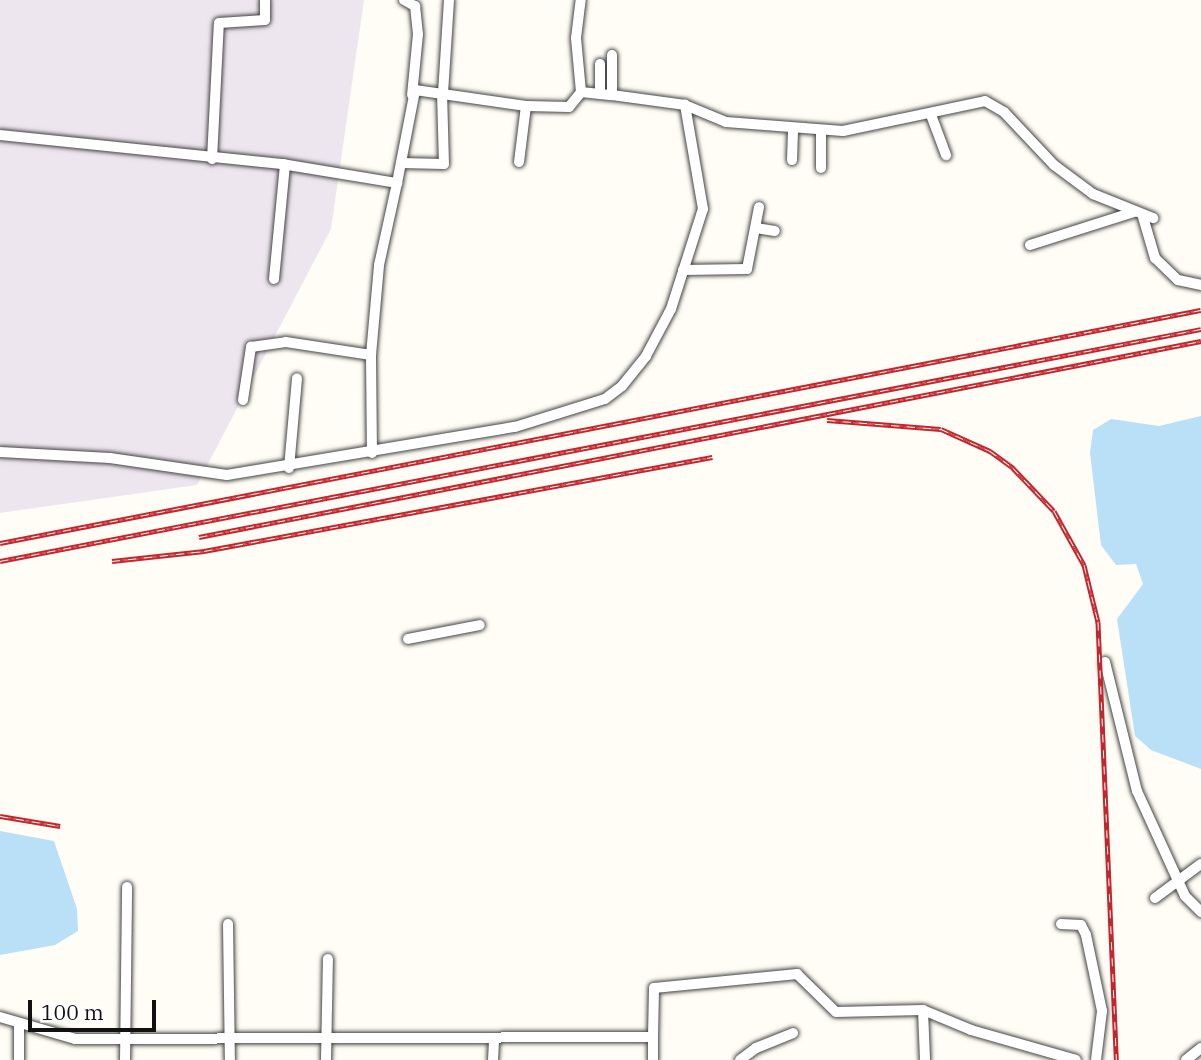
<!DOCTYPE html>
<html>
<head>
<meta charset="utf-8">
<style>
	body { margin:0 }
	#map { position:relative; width:1201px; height:1060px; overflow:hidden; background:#fffdf5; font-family:"IBM Plex Serif",serif }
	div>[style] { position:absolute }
	.industrial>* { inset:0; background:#eee6ef }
	.water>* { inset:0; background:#b9e0f7 }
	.roads { filter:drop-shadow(0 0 2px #444) drop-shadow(0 0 2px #444) }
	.minor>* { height:10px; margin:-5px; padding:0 5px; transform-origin:5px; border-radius:5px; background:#fff }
	.rail>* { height:5px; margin-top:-2.5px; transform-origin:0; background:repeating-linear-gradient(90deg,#fff 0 8px,#c4262e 0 16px); box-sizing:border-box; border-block:2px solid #c4262e }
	span { translate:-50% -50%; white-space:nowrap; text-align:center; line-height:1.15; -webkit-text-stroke:7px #fff; paint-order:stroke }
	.scale { position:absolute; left:28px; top:1000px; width:128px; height:32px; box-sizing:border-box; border:4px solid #111; border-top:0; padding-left:9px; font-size:21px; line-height:24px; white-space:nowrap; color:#111; -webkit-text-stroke:5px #fff; paint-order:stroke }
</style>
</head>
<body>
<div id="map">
	<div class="industrial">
		<div style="clip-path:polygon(0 0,364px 0,331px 229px,197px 485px,0 513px)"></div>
	</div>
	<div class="water">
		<div style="clip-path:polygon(1201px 416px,1201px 769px,1151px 750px,1135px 736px,1117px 619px,1143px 584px,1136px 564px,1116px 565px,1101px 545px,1090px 453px,1093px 430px,1111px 419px,1159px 426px)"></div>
		<div style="clip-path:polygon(0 831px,54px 841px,77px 909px,78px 931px,55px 945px,0 955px)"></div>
	</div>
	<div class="roads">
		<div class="minor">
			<div style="left:404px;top:0;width:13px;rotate:29deg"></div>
			<div style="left:415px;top:6px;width:28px;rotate:84deg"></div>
			<div style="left:418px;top:34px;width:61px;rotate:95.6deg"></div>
			<div style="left:612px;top:55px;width:40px;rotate:90deg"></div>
			<div style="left:600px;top:64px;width:30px;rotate:90deg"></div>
			<div style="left:581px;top:92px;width:54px;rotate:-95.3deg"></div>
			<div style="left:576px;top:38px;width:38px;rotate:-83deg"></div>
			<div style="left:443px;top:93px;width:93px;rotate:-86.3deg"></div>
			<div style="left:931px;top:115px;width:43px;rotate:69.4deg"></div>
			<div style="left:0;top:135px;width:283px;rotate:5.9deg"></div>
			<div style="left:282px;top:164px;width:117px;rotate:9.4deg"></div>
			<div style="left:397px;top:183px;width:95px;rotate:-79deg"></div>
			<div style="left:415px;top:90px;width:112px;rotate:8.2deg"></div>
			<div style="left:526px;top:106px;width:43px;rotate:1.3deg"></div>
			<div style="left:569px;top:107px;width:19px;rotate:-51deg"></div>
			<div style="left:581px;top:92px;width:31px;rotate:6deg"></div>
			<div style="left:612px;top:95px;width:74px;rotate:7.8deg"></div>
			<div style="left:685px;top:105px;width:44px;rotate:22.5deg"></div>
			<div style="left:726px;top:122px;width:117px;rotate:4.4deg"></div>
			<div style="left:843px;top:131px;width:145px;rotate:-11.9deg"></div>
			<div style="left:985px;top:101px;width:22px;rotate:30deg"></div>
			<div style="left:1004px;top:112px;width:73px;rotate:46.7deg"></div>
			<div style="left:1054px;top:165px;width:49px;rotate:36.6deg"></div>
			<div style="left:1093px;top:194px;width:65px;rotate:21.8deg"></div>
			<div style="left:212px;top:159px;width:136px;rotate:-87.1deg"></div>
			<div style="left:219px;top:23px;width:46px;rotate:-3.7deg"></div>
			<div style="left:265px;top:20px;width:20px;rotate:-90deg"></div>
			<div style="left:792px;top:160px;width:30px;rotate:-88deg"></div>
			<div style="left:519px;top:162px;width:56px;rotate:-82.9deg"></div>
			<div style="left:401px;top:163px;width:43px;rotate:1.3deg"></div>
			<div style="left:444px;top:164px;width:71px;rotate:-91.6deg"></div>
			<div style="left:821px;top:168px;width:37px;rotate:-90deg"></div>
			<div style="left:1143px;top:217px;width:43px;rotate:73.7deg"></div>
			<div style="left:1155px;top:258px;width:32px;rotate:44deg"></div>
			<div style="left:1178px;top:280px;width:24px;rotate:12deg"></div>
			<div style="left:756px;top:228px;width:19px;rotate:9deg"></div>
			<div style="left:1030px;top:245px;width:109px;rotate:-17.6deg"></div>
			<div style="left:683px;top:270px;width:64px;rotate:-0.9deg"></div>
			<div style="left:747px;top:269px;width:63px;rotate:-79deg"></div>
			<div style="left:274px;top:279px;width:115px;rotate:-84.5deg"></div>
			<div style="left:243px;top:400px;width:54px;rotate:-81.4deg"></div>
			<div style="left:251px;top:347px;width:35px;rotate:-8deg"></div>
			<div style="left:286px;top:342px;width:86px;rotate:8.7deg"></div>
			<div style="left:0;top:452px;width:110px;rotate:3.1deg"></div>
			<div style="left:110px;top:458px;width:118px;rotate:8.3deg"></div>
			<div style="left:227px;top:475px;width:292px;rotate:-9.5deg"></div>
			<div style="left:515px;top:427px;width:94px;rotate:-17.3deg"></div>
			<div style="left:605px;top:399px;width:21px;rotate:-37deg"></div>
			<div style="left:622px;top:386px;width:38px;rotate:-51deg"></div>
			<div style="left:646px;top:356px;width:53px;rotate:-62deg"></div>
			<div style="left:671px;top:309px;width:105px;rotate:-72.3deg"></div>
			<div style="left:703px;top:209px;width:106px;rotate:-99.8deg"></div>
			<div style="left:372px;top:453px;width:98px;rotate:-90.6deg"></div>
			<div style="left:371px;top:355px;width:90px;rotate:-84.9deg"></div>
			<div style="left:379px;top:265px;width:84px;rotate:-77.6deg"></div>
			<div style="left:289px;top:468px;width:90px;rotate:-84.9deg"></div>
			<div style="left:408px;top:639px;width:73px;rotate:-11deg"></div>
			<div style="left:1105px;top:662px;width:133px;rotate:76.1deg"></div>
			<div style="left:1137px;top:791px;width:115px;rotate:65.4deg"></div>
			<div style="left:1185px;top:896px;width:23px;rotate:45deg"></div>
			<div style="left:1155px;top:898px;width:57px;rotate:-36.5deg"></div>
			<div style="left:228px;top:924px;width:136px;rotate:89.2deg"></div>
			<div style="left:1061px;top:924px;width:20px;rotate:3deg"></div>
			<div style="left:1081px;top:925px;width:11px;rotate:63deg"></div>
			<div style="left:1086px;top:935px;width:78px;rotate:78.1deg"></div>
			<div style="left:1102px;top:1011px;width:49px;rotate:97deg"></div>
			<div style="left:923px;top:1010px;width:50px;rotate:87.7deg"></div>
			<div style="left:0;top:1017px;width:78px;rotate:16.3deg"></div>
			<div style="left:75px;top:1039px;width:578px;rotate:-0.2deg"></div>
			<div style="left:653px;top:1037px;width:49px;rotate:-88.8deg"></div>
			<div style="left:654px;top:988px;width:144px;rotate:-5.6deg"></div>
			<div style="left:797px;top:974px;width:54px;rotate:44.3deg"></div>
			<div style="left:836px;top:1012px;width:87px;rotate:-1.3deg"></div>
			<div style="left:923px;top:1010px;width:52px;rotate:22.6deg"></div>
			<div style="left:971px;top:1030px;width:109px;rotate:15.9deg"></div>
			<div style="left:19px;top:1024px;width:36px;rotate:90deg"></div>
			<div style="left:653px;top:1037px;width:23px;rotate:90deg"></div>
			<div style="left:125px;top:1060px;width:173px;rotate:-89.3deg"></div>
			<div style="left:326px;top:1060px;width:101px;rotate:-88.9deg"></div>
			<div style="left:493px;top:1060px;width:20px;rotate:-87deg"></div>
			<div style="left:740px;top:1060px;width:20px;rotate:-37deg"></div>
			<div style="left:756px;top:1048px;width:40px;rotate:-22deg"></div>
			<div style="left:1186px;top:1060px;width:19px;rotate:-39deg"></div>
		</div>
	</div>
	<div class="rail">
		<div style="left:827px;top:420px;width:114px;rotate:4.5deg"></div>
		<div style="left:941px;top:429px;width:54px;rotate:24.2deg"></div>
		<div style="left:990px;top:451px;width:29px;rotate:36deg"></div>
		<div style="left:1013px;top:468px;width:59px;rotate:46.4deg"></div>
		<div style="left:1054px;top:511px;width:62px;rotate:60.9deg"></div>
		<div style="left:1084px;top:565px;width:59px;rotate:76.2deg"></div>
		<div style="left:1098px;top:622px;width:438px;rotate:87.6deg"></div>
		<div style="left:199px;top:537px;width:1021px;rotate:-11.07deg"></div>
		<div style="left:0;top:543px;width:1223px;rotate:-10.98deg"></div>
		<div style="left:0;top:561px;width:1223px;rotate:-10.93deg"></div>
		<div style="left:112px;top:561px;width:93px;rotate:-6.2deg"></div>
		<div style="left:204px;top:551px;width:517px;rotate:-10.48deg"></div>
		<div style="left:0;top:816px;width:61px;rotate:9.5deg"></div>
	</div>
	<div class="scale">100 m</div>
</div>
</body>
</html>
